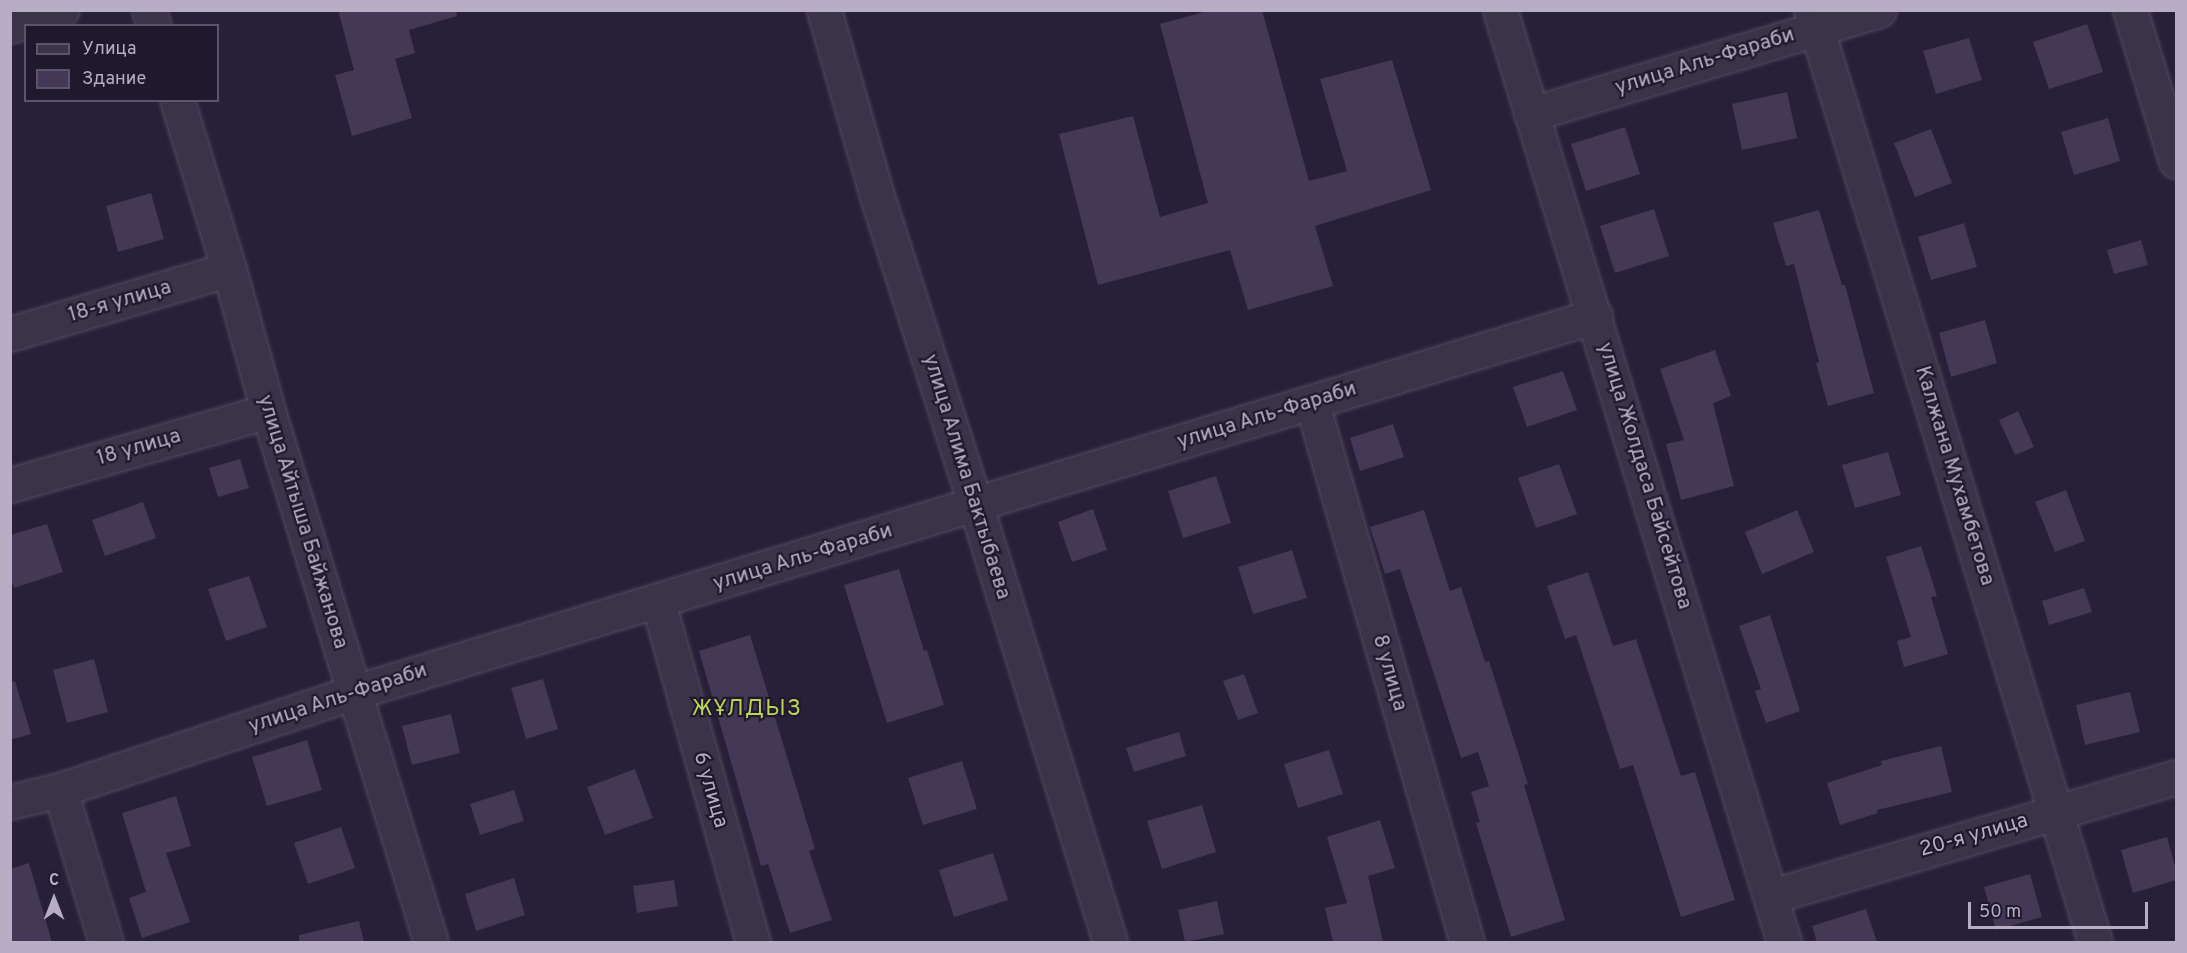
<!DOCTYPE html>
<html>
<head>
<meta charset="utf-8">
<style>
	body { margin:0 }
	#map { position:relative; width:2187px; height:953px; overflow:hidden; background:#281f38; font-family:Overpass,sans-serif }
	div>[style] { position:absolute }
	.building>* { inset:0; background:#433856 }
	.roads { filter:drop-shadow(0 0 2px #534a60) drop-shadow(0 0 2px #534a60) }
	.minor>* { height:33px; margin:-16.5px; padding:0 16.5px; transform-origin:16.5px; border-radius:16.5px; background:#3b3348 }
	span { translate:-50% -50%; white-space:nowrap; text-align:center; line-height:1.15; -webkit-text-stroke:4.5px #20192d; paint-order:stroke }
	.street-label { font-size:21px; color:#b7adc5 }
	.neighbourhood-label { font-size:22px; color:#bbd657; letter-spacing:1.5px }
	.frame { position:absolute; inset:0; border:12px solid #b7adc5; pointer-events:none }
	.legend { position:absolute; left:24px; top:24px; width:195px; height:78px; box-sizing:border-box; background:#20192d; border:2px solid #5c546a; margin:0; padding:8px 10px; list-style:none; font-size:18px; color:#b7adc5 }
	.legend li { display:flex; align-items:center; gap:12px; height:30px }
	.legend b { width:30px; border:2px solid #5c546a }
	.north { position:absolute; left:24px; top:869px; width:60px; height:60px; -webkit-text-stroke:4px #20192d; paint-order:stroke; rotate:0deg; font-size:16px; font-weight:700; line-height:24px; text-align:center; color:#b7adc5 }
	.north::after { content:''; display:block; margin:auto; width:21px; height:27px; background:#b7adc5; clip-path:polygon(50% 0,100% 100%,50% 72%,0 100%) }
	.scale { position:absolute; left:1968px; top:902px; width:180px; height:27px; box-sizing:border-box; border:3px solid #b7adc5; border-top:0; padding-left:8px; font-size:18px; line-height:21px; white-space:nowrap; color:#b7adc5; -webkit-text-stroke:4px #20192d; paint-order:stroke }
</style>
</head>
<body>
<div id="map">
	<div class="building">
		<div style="clip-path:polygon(338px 10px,456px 10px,457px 16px,409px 30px,415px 53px,395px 59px,412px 118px,352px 136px,335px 75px,354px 70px)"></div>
		<div style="clip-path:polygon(1211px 10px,1262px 10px,1309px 181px,1347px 171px,1320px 79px,1392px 60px,1431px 190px,1315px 226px,1333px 286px,1248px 310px,1230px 250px,1098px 285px,1059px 134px,1133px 116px,1160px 217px,1208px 203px,1160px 24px)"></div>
		<div style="clip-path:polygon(2087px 24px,2103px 72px,2049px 89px,2033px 42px)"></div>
		<div style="clip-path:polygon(1969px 38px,1982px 80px,1936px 94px,1923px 51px)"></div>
		<div style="clip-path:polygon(1787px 92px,1797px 138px,1742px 150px,1732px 104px)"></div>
		<div style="clip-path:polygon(2108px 118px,2120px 161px,2074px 175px,2061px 132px)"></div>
		<div style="clip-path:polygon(1625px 127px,1640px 174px,1586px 191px,1571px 144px)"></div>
		<div style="clip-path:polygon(1931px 129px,1952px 183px,1915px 197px,1894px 143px)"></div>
		<div style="clip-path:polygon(151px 193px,164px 239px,118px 252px,106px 206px)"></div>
		<div style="clip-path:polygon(1654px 209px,1669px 256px,1615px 273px,1600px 226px)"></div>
		<div style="clip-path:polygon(1819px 210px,1842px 285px,1845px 285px,1874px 393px,1828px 406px,1816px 363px,1819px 362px,1794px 264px,1786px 266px,1773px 223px)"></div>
		<div style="clip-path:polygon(1964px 223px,1977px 267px,1931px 280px,1918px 237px)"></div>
		<div style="clip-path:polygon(2141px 240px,2148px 265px,2114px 274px,2107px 250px)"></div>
		<div style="clip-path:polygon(1985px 320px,1997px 363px,1951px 377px,1939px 333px)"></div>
		<div style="clip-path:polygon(1715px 350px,1731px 396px,1713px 403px,1734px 486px,1681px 500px,1666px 444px,1684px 440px,1660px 369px)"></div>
		<div style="clip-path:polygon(1563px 371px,1577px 410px,1527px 427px,1513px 387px)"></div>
		<div style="clip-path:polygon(2018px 411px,2034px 447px,2015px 455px,1999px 420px)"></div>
		<div style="clip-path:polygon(1393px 424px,1404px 457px,1360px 471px,1350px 438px)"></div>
		<div style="clip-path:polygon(1888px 452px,1901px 495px,1855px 508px,1842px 465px)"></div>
		<div style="clip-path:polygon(240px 459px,249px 488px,218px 497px,209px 468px)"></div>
		<div style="clip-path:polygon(1559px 464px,1577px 514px,1536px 528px,1518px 478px)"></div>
		<div style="clip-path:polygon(1216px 476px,1231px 523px,1183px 538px,1168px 491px)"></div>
		<div style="clip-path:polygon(2066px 490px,2085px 541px,2055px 552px,2035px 502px)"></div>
		<div style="clip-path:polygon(143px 502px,156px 538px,105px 556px,92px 520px)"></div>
		<div style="clip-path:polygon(1093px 509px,1107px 550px,1072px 562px,1058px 522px)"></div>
		<div style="clip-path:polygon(1424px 510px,1450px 591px,1461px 587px,1485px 662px,1489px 661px,1528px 784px,1524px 785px,1565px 920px,1511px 937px,1476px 823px,1480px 822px,1471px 792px,1489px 786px,1478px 752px,1461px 758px,1400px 569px,1385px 574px,1370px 527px)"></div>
		<div style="clip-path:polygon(1797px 510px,1814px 552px,1762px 574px,1745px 532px)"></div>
		<div style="clip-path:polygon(47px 524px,63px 572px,14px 588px,10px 578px,10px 535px)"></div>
		<div style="clip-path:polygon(1921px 546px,1937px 596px,1931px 597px,1948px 654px,1904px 667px,1897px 641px,1911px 637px,1886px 557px)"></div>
		<div style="clip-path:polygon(1292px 550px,1307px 598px,1253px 614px,1238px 567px)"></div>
		<div style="clip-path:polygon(899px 569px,924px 651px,927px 650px,944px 705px,887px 723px,844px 585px)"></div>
		<div style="clip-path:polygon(1588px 572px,1613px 646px,1636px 639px,1681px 776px,1695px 772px,1735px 900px,1681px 917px,1633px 765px,1620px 769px,1576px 635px,1565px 639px,1547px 586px)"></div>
		<div style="clip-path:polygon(249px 576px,267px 627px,226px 641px,208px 589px)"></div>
		<div style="clip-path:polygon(2084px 588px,2092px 612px,2049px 625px,2042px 601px)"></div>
		<div style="clip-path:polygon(1770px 615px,1800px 711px,1766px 723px,1755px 691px,1761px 689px,1739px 626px)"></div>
		<div style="clip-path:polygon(750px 635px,815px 849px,809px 851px,832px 920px,790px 933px,768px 864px,761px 866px,699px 651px)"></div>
		<div style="clip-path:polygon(94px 659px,108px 712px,67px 723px,53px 670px)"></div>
		<div style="clip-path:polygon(1244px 674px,1258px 713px,1238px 720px,1223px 681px)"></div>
		<div style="clip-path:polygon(543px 679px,558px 729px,526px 739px,511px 688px)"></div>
		<div style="clip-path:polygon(15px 681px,31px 734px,10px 740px,10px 682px)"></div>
		<div style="clip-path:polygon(2130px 692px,2140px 732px,2085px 745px,2076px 705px)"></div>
		<div style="clip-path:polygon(451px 714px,460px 753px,412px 765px,402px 726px)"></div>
		<div style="clip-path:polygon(1179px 732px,1186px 756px,1134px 772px,1126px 748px)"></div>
		<div style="clip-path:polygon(307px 740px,322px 790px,267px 806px,252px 757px)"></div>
		<div style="clip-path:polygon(1941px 746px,1952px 792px,1877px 810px,1878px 813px,1840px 825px,1827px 783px,1882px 765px,1881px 761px)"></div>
		<div style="clip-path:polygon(1329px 750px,1343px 794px,1298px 808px,1284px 764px)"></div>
		<div style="clip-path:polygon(962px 761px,977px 809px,923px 825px,908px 778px)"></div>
		<div style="clip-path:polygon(635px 769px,653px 818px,605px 835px,587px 787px)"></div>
		<div style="clip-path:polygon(514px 790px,524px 821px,480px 835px,470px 804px)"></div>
		<div style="clip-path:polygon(176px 796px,191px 846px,166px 853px,190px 922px,142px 938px,129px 898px,146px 892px,122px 813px)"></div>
		<div style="clip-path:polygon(1202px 805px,1216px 852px,1162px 869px,1147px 821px)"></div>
		<div style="clip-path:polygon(1380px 820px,1395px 868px,1368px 876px,1383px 942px,1333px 942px,1325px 908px,1347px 903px,1327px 837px)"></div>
		<div style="clip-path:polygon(341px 827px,355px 868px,308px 884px,294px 843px)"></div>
		<div style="clip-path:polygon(2167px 837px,2176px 870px,2176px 880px,2133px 893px,2121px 850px)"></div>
		<div style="clip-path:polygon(993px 853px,1008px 900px,954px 917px,939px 870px)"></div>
		<div style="clip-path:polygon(29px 863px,52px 942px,10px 942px,10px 869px)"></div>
		<div style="clip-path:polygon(2030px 874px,2042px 917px,1996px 930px,1984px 887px)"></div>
		<div style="clip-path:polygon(514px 878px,525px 915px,476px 931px,465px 894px)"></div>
		<div style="clip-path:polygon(674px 880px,678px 906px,637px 913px,633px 886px)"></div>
		<div style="clip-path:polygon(1217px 901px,1224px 934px,1185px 942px,1178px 910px)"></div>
		<div style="clip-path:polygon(1866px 909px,1877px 942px,1817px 942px,1812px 926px)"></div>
		<div style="clip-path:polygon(359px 921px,364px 942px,299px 942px,299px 935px)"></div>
	</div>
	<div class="roads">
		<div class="minor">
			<div style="left:149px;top:10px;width:17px;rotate:73deg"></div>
			<div style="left:824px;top:10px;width:190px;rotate:74.1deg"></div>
			<div style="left:876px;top:193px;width:329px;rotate:72.3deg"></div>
			<div style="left:976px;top:506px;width:456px;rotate:72.9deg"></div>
			<div style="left:1500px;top:10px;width:974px;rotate:73.05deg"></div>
			<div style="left:1811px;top:10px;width:974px;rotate:73.05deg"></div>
			<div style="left:2130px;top:10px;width:158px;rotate:73.1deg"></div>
			<div style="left:10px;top:26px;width:54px;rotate:-17.1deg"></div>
			<div style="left:177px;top:100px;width:177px;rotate:72.9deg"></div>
			<div style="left:229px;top:269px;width:147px;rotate:74.6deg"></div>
			<div style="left:268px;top:411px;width:555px;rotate:72.94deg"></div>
			<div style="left:1531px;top:114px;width:363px;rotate:-16.6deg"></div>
			<div style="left:10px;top:334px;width:228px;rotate:-16.5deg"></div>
			<div style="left:1312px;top:403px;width:561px;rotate:73.96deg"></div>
			<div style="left:10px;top:485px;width:268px;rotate:-16deg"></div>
			<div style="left:658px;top:602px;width:353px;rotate:74.4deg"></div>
			<div style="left:60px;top:790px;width:159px;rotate:73.2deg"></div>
			<div style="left:10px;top:802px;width:51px;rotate:-13.5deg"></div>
			<div style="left:60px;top:790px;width:311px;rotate:-18.4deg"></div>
			<div style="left:355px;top:692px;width:1296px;rotate:-16.87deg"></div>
			<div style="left:1772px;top:896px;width:421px;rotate:-16.4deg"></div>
		</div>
	</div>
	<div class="street-label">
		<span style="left:1705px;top:62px;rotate:-17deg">улица Аль-Фараби</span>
		<span style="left:120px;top:302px;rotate:-16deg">18-я улица</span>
		<span style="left:1267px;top:416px;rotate:-17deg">улица Аль-Фараби</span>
		<span style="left:139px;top:448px;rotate:-16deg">18 улица</span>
		<span style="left:1644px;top:476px;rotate:73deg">улица Жолдаса Байсейтова</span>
		<span style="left:1954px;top:476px;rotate:73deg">Калжана Мухамбетова</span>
		<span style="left:966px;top:477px;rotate:73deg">улица Алима Бактыбаева</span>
		<span style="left:302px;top:522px;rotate:73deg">улица Айтыша Байжанова</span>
		<span style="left:803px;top:558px;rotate:-17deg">улица Аль-Фараби</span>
		<span style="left:1389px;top:673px;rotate:74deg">8 улица</span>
		<span style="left:338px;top:699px;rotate:-18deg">улица Аль-Фараби</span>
		<span style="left:710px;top:790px;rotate:74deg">6 улица</span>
		<span style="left:1974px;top:836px;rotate:-16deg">20-я улица</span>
	</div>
	<div class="neighbourhood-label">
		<span style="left:747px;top:710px">ЖҰЛДЫЗ</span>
	</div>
	<div class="frame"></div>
	<ul class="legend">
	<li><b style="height:8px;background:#3b3348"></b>Улица</li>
	<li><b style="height:16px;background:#433856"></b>Здание</li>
	</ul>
	<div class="north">С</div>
	<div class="scale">50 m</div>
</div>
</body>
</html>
